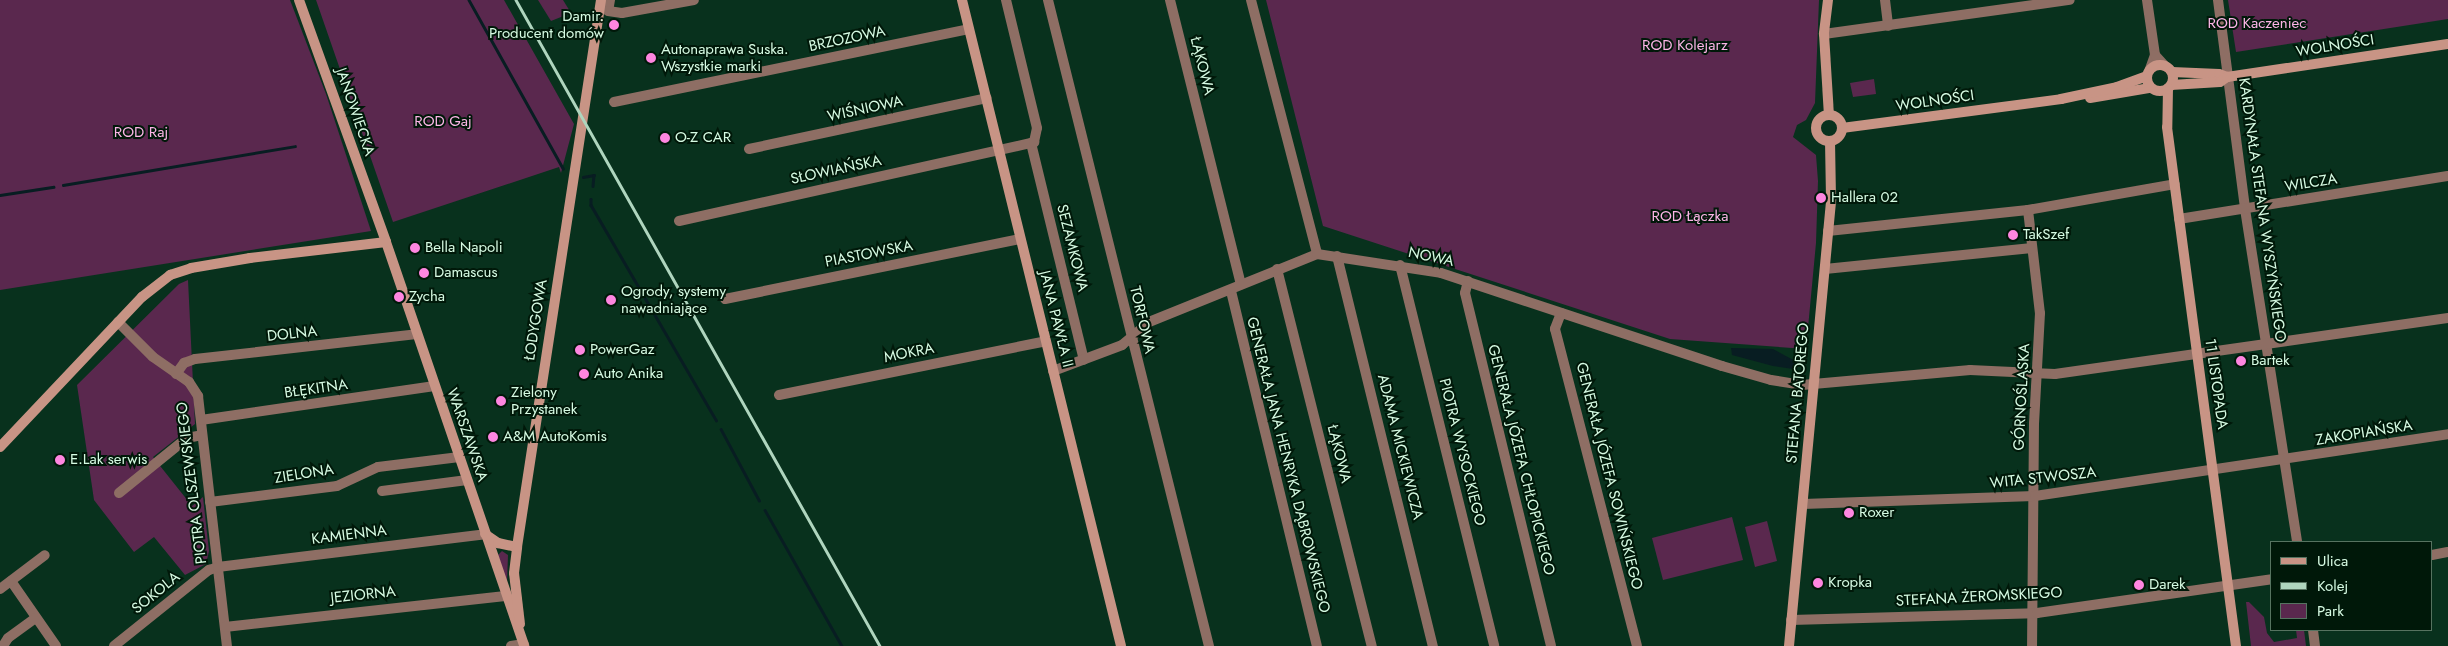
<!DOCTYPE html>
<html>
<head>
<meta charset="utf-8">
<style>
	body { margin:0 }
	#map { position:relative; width:2448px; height:646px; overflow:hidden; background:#08311d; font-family:Jost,sans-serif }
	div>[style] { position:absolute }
	.green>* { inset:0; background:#5a284e }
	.water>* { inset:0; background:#081d22 }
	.stream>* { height:2.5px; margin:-1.25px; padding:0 1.25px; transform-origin:1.25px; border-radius:1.25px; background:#081d22 }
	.street>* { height:10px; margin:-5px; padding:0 5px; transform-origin:5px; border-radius:5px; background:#8e6e64 }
	.secondary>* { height:10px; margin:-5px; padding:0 5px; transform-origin:5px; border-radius:5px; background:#c89485 }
	.secondary>.ring { margin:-5px; padding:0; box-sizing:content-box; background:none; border:10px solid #c89485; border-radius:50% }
	.rail>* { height:2.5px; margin:-1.25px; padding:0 1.25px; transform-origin:1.25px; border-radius:1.25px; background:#afd5be }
	.dots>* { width:14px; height:14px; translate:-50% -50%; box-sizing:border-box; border:2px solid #001809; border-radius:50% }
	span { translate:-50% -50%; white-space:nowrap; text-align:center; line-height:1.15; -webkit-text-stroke:4px #001809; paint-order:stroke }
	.poi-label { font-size:15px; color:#d6fbe3 }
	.right { translate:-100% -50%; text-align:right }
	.left { translate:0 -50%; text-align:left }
	.park-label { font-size:15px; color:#fcb5e7 }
	.street-label { font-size:15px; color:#d6fbe3 }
	.legend { position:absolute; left:2270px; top:541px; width:162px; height:90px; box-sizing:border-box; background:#001809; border:1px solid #567360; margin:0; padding:6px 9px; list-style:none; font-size:15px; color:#d6fbe3 }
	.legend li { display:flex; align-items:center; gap:10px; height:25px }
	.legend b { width:25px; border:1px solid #567360 }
</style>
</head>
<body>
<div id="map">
	<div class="green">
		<div style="clip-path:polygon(0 0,290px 0,326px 94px,371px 231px,0 290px)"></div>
		<div style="clip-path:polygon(316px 0,504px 0,574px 124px,561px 173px,559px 167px,393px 222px)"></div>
		<div style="clip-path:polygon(538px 0,563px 0,571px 13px,551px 21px)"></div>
		<div style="clip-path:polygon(1266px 0,1819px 0,1815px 103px,1806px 120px,1797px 125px,1793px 137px,1816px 155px,1818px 181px,1816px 243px,1806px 349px,1670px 339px,1323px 226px)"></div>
		<div style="clip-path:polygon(2228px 0,2448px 0,2448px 19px,2236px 52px)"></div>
		<div style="clip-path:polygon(1874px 79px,1876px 94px,1853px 97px,1850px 83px)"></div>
		<div style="clip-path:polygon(188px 280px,195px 424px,153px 457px,192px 506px,203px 497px,209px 551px,206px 564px,185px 575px,154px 537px,134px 552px,94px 500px,77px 385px,179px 284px)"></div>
		<div style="clip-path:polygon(1732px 517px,1743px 560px,1663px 580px,1652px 538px)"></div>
		<div style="clip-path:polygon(1767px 521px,1777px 561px,1755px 567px,1745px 527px)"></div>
		<div style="clip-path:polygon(502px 551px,508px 555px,507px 583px,498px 555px)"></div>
		<div style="clip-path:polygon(2246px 602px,2249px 602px,2264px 617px,2267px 633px,2274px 642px,2297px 638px,2296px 630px,2304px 630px,2306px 646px,2251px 646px)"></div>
	</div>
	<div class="water">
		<div style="clip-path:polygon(1731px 348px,1773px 349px,1797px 362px,1797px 365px,1793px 369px,1773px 366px,1732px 355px)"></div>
	</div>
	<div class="stream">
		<div style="left:469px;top:0;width:193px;rotate:60.8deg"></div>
		<div style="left:583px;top:177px;width:11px;rotate:-10deg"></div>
		<div style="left:594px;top:175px;width:11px;rotate:95deg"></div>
		<div style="left:63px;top:185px;width:235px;rotate:-9.5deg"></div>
		<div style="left:0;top:195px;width:54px;rotate:-8.6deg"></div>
		<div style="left:591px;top:199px;width:6px;rotate:90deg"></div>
		<div style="left:591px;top:205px;width:249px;rotate:59.8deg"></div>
		<div style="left:721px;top:429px;width:81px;rotate:61.8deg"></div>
		<div style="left:765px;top:510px;width:156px;rotate:60.5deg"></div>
	</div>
	<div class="street">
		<div style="left:610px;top:0;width:11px;rotate:100deg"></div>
		<div style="left:608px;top:11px;width:14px;rotate:8deg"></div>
		<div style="left:622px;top:13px;width:73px;rotate:-10.2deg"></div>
		<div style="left:1048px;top:0;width:666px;rotate:76.01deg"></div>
		<div style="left:1170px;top:0;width:293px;rotate:76deg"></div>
		<div style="left:1251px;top:0;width:262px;rotate:75.4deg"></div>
		<div style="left:1885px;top:0;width:26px;rotate:83deg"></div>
		<div style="left:2147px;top:0;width:56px;rotate:81.7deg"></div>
		<div style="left:2155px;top:55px;width:15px;rotate:110deg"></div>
		<div style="left:2218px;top:0;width:211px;rotate:82.6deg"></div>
		<div style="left:2245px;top:209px;width:337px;rotate:81.1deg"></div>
		<div style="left:1824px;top:34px;width:248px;rotate:-7.9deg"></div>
		<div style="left:2155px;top:55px;width:15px;rotate:48deg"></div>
		<div style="left:614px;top:102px;width:362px;rotate:-11.6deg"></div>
		<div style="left:1031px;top:143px;width:223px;rotate:76.3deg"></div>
		<div style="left:749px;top:149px;width:243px;rotate:-12.1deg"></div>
		<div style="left:2028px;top:210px;width:104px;rotate:83.4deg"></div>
		<div style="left:2040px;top:313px;width:110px;rotate:93.1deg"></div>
		<div style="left:2034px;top:423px;width:223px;rotate:90.5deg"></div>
		<div style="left:2179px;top:219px;width:272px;rotate:-9.1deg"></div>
		<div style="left:679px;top:221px;width:364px;rotate:-12.5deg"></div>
		<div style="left:1034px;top:142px;width:14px;rotate:-78deg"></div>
		<div style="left:1037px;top:128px;width:132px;rotate:-103.6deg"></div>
		<div style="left:1828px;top:231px;width:201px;rotate:-6deg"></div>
		<div style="left:2028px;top:210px;width:149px;rotate:-10deg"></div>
		<div style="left:1337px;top:256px;width:402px;rotate:76.2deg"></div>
		<div style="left:1400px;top:265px;width:392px;rotate:76.1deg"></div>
		<div style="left:1277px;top:269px;width:389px;rotate:75.9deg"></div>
		<div style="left:1825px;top:269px;width:208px;rotate:-5.8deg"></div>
		<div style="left:1468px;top:281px;width:12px;rotate:104deg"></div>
		<div style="left:1465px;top:293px;width:363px;rotate:76.3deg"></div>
		<div style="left:1231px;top:291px;width:365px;rotate:76.4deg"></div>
		<div style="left:725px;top:299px;width:301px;rotate:-11.5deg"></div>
		<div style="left:1561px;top:313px;width:17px;rotate:111deg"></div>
		<div style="left:1555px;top:329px;width:327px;rotate:75.5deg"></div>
		<div style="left:118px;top:322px;width:49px;rotate:45deg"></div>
		<div style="left:153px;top:357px;width:44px;rotate:34.8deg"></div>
		<div style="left:189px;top:382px;width:17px;rotate:57deg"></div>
		<div style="left:198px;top:396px;width:252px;rotate:83.4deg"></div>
		<div style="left:1053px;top:371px;width:74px;rotate:-20.6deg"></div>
		<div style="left:1122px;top:345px;width:35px;rotate:-40deg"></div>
		<div style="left:1149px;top:322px;width:181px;rotate:-22deg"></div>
		<div style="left:1317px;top:254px;width:125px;rotate:8.7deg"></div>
		<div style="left:1441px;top:273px;width:296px;rotate:18.3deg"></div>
		<div style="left:1722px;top:366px;width:51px;rotate:15.9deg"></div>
		<div style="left:1771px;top:380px;width:31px;rotate:9deg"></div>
		<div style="left:1802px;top:385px;width:169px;rotate:-5.1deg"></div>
		<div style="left:1970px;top:370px;width:85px;rotate:2.7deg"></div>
		<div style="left:2055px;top:374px;width:397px;rotate:-8.1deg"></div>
		<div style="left:176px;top:374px;width:14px;rotate:-54deg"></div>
		<div style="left:184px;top:363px;width:12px;rotate:-20deg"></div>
		<div style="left:195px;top:359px;width:223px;rotate:-6.4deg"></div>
		<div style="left:779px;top:395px;width:272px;rotate:-11.4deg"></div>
		<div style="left:201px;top:420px;width:236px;rotate:-8.3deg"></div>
		<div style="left:382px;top:491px;width:86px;rotate:-7.4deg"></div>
		<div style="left:119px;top:493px;width:87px;rotate:-39deg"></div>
		<div style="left:187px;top:438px;width:15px;rotate:-11deg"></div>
		<div style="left:210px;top:502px;width:128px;rotate:-7.2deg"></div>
		<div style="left:337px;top:486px;width:45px;rotate:-24.9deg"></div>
		<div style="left:378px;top:467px;width:82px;rotate:-7deg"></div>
		<div style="left:1803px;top:504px;width:232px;rotate:-2deg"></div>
		<div style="left:2035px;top:496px;width:418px;rotate:-8.5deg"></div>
		<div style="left:2432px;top:555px;width:16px;rotate:-11deg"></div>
		<div style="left:11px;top:581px;width:79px;rotate:55.3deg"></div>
		<div style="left:0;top:589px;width:56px;rotate:-37.1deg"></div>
		<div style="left:1791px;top:620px;width:246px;rotate:-1.6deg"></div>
		<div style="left:2037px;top:613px;width:237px;rotate:-8.2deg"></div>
		<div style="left:225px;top:627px;width:282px;rotate:-6.3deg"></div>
		<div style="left:2313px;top:630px;width:16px;rotate:83deg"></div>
		<div style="left:3px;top:646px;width:9px;rotate:-58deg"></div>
		<div style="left:8px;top:638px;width:34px;rotate:-36deg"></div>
		<div style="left:114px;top:646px;width:122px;rotate:-38.7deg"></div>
		<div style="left:209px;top:570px;width:9px;rotate:-18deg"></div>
		<div style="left:218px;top:567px;width:269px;rotate:-7deg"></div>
		<div style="left:511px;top:646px;width:13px;rotate:-9deg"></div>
	</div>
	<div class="secondary">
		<div style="left:299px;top:0;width:257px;rotate:70.2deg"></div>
		<div style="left:386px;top:242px;width:427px;rotate:71.1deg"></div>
		<div style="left:962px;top:0;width:665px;rotate:76.17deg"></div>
		<div style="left:1828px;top:0;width:34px;rotate:97deg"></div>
		<div style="left:1824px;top:34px;width:81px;rotate:86.5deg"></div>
		<div class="ring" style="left:2147px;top:65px;width:16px;height:16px"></div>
		<div style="left:2172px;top:72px;width:47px;rotate:2.4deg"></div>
		<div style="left:2219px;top:74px;width:9px;rotate:21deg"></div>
		<div style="left:2171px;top:85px;width:49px;rotate:-3.5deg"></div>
		<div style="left:2220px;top:82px;width:9px;rotate:-36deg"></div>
		<div style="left:2227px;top:77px;width:223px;rotate:-8.5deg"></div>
		<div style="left:2168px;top:88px;width:39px;rotate:91deg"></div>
		<div style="left:2167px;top:127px;width:524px;rotate:82.43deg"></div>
		<div style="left:2090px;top:98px;width:61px;rotate:-9.5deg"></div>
		<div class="ring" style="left:1816px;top:115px;width:16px;height:16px"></div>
		<div style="left:1842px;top:128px;width:221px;rotate:-7.5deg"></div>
		<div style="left:2061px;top:99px;width:57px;rotate:-12.1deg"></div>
		<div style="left:2117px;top:87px;width:32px;rotate:-20deg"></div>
		<div style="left:0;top:447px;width:207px;rotate:-46.6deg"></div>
		<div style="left:142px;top:297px;width:36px;rotate:-38deg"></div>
		<div style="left:170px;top:275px;width:22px;rotate:-18deg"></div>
		<div style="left:191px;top:268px;width:60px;rotate:-9.6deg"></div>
		<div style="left:250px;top:258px;width:137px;rotate:-6.7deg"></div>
		<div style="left:485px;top:534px;width:16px;rotate:35deg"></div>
		<div style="left:498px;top:543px;width:19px;rotate:12deg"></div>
		<div style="left:520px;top:624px;width:51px;rotate:-96.7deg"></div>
		<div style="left:514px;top:573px;width:26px;rotate:-83deg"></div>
		<div style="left:517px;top:547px;width:553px;rotate:-81.27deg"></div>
		<div style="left:1789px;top:646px;width:450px;rotate:-84.6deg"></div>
		<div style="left:1831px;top:198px;width:56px;rotate:-91deg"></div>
	</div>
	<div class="rail">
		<div style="left:516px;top:0;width:741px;rotate:60.6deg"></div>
	</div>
	<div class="dots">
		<div style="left:614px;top:25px;background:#fe86e0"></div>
		<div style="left:651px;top:58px;background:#fe86e0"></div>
		<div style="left:665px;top:138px;background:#fe86e0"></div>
		<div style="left:1821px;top:198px;background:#fe86e0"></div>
		<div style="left:2013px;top:235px;background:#fe86e0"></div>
		<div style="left:415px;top:248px;background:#fe86e0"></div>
		<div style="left:424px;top:273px;background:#fe86e0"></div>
		<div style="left:399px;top:297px;background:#fe86e0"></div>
		<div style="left:611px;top:300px;background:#fe86e0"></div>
		<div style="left:580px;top:350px;background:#fe86e0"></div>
		<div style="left:2241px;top:361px;background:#fe86e0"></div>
		<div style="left:584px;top:374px;background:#fe86e0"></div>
		<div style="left:501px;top:401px;background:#fe86e0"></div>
		<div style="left:493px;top:437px;background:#fe86e0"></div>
		<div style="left:60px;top:460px;background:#fe86e0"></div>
		<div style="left:1849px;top:513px;background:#fe86e0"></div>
		<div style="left:1818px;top:583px;background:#fe86e0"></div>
		<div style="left:2139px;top:585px;background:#fe86e0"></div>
	</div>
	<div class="poi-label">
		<span class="right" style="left:604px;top:25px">Damir.<br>Producent domów</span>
		<span class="left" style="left:661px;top:58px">Autonaprawa Suska.<br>Wszystkie marki</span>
		<span class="left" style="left:675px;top:138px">O-Z CAR</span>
		<span class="left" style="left:1831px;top:198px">Hallera 02</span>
		<span class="left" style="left:2023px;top:235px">TakSzef</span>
		<span class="left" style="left:425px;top:248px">Bella Napoli</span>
		<span class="left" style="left:434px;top:273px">Damascus</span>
		<span class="left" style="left:621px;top:300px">Ogrody, systemy<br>nawadniające</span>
		<span class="left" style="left:409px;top:297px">Zycha</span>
		<span class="left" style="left:590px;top:350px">PowerGaz</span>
		<span class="left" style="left:2251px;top:361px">Bartek</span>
		<span class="left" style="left:594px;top:374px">Auto Anika</span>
		<span class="left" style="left:511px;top:401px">Zielony<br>Przystanek</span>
		<span class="left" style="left:503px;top:437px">A&amp;M AutoKomis</span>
		<span class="left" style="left:70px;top:460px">E.Lak serwis</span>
		<span class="left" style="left:1859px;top:513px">Roxer</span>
		<span class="left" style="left:1828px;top:583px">Kropka</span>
		<span class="left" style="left:2149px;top:585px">Darek</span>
	</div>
	<div class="park-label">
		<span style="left:2257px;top:24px">ROD Kaczeniec</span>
		<span style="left:1685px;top:46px">ROD Kolejarz</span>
		<span style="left:443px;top:122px">ROD Gaj</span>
		<span style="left:141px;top:133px">ROD Raj</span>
		<span style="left:1690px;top:217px">ROD Łączka</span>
	</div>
	<div class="street-label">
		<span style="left:847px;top:39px;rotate:-12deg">BRZOZOWA</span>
		<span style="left:2335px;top:46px;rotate:-9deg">WOLNOŚCI</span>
		<span style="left:1202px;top:66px;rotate:76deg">ŁĄKOWA</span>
		<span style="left:1935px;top:101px;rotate:-8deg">WOLNOŚCI</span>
		<span style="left:865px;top:109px;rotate:-12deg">WIŚNIOWA</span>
		<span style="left:355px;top:112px;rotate:71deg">JANOWIECKA</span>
		<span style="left:836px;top:170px;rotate:-12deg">SŁOWIAŃSKA</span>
		<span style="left:2311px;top:183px;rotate:-9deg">WILCZA</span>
		<span style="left:2262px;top:210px;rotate:82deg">KARDYNAŁA STEFANA WYSZYŃSKIEGO</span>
		<span style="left:1072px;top:248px;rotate:76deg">SEZAMKOWA</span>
		<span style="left:869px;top:254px;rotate:-11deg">PIASTOWSKA</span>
		<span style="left:1431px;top:257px;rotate:12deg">NOWA</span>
		<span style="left:1056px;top:319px;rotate:76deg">JANA PAWŁA II</span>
		<span style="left:536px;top:320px;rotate:-81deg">ŁODYGOWA</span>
		<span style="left:1142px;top:320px;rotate:77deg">TORFOWA</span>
		<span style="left:292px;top:334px;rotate:-6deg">DOLNA</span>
		<span style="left:909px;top:353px;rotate:-11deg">MOKRA</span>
		<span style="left:2216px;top:384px;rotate:82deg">11 LISTOPADA</span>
		<span style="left:316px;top:389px;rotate:-8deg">BŁĘKITNA</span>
		<span style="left:1798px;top:393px;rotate:-85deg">STEFANA BATOREGO</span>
		<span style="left:2022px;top:397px;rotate:-87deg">GÓRNOŚLĄSKA</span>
		<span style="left:2364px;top:433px;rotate:-9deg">ZAKOPIAŃSKA</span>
		<span style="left:467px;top:435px;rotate:71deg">WARSZAWSKA</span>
		<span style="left:1400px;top:447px;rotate:76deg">ADAMA MICKIEWICZA</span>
		<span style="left:1462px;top:452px;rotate:76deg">PIOTRA WYSOCKIEGO</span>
		<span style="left:1339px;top:454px;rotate:76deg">ŁĄKOWA</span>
		<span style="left:1521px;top:460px;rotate:76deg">GENERAŁA JÓZEFA CHŁOPICKIEGO</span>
		<span style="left:1288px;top:465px;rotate:76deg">GENERAŁA JANA HENRYKA DĄBROWSKIEGO</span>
		<span style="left:304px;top:474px;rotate:-9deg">ZIELONA</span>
		<span style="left:1609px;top:476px;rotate:76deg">GENERAŁA JÓZEFA SOWIŃSKIEGO</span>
		<span style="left:2043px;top:478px;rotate:-6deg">WITA STWOSZA</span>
		<span style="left:192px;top:483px;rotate:-97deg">PIOTRA OLSZEWSKIEGO</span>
		<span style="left:349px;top:535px;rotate:-7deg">KAMIENNA</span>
		<span style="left:156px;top:593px;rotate:-39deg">SOKOLA</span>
		<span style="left:363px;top:595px;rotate:-6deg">JEZIORNA</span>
		<span style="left:1979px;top:597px;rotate:-3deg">STEFANA ŻEROMSKIEGO</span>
	</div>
	<ul class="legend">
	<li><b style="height:6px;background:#c89485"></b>Ulica</li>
	<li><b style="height:6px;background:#afd5be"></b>Kolej</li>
	<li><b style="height:14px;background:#5a284e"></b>Park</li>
	</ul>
</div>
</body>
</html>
